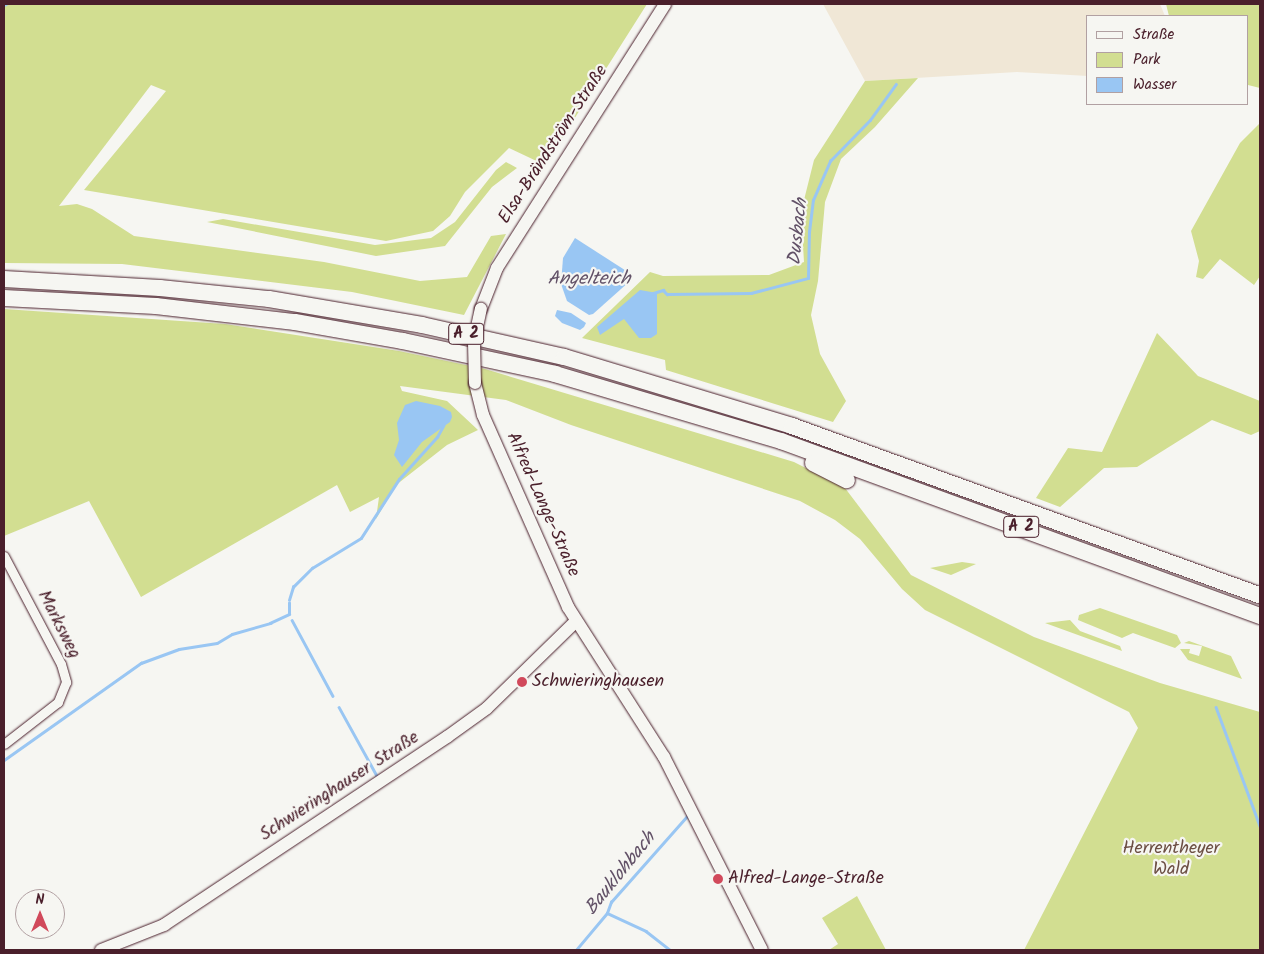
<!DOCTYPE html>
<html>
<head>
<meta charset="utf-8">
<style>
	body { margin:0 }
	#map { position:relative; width:1264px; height:954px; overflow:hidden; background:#f6f6f2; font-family:Kalam,sans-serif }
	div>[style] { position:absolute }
	.built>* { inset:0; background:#f0e7d6 }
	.green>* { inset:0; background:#d2de91 }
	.water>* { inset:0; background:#99c6f3 }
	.stream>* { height:2.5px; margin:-1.25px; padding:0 1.25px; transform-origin:1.25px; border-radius:1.25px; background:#99c6f3 }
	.roads { filter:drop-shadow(0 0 1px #4a1f2b) drop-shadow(0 0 1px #4a1f2b) }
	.street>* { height:9px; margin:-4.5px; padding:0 4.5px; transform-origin:4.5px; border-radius:4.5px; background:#f6f6f2 }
	.secondary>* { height:12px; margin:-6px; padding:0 6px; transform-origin:6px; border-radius:6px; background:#f6f6f2 }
	.highway>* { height:16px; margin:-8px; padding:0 8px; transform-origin:8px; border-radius:8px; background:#f6f6f2 }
	.bridges { filter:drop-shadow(0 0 1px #4a1f2b) drop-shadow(0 0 1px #4a1f2b) }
	.secondary-bridge>* { height:12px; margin:-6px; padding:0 6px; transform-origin:6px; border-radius:6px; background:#f6f6f2 }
	.dots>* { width:14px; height:14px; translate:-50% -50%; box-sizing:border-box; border:2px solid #f6f6f2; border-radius:50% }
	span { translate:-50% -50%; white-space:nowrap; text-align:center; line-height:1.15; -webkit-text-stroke:4.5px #f6f6f2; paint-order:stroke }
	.shield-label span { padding:1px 4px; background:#f6f6f2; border:1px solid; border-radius:4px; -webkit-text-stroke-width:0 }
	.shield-label { font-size:16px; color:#4a1f2b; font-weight:700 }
	.street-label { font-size:18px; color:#4a1f2b }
	.poi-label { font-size:18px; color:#4a1f2b }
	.left { translate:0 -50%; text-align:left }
	.park-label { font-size:18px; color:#6c4f44 }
	.water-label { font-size:19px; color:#625167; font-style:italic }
	.frame { position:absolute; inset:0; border:5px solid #4a1f2b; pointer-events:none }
	.legend { position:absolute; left:1086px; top:15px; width:162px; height:90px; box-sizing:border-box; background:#f6f6f2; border:1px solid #b1a0a2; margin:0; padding:6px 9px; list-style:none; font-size:15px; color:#4a1f2b }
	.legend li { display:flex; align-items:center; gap:10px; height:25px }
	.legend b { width:25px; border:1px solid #b1a0a2 }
	.north { position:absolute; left:15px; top:889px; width:50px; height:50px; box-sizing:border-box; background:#f6f6f2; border:1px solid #b1a0a2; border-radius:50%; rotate:0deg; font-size:14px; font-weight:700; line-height:20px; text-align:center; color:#4a1f2b }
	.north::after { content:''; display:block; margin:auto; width:18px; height:22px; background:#d1495b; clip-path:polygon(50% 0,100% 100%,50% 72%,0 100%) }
</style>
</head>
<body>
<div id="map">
	<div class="built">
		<div style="clip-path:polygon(823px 4px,1160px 4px,1165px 16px,1088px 16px,1088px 76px,1017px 72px,865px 81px)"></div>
	</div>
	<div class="green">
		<div style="clip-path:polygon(4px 4px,647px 4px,545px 165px,509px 148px,465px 192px,450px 216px,433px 231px,386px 241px,84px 190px,166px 91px,151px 85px,59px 206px,77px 204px,92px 209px,134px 236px,324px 262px,420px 281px,467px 277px,491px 236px,506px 234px,464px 315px,352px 292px,122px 264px,4px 263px)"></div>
		<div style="clip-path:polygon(1166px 4px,1260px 4px,1260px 88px,1248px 85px,1248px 16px,1169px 16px)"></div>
		<div style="clip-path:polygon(918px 78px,875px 127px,841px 159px,825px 202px,818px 281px,811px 315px,820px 354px,846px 401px,833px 422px,666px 370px,665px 360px,582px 338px,650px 272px,663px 276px,769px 275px,804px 262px,801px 212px,814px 160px,865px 81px)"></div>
		<div style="clip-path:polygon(1260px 123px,1260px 276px,1254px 285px,1220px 259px,1203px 279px,1196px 277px,1199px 261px,1191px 231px,1240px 143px)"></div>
		<div style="clip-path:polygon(506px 162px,517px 168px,492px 187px,445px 246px,376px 256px,207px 222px,223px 219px,375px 245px,431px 238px,455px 222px,496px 170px)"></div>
		<div style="clip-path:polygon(4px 309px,225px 324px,399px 351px,485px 369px,794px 462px,845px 488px,911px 575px,1034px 637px,1160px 683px,1260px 712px,1260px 950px,1024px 950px,1138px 728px,1129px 712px,925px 610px,902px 589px,860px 539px,835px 520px,800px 501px,571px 425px,506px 400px,400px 386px,402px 391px,447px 401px,478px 430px,447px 445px,396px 485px,376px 519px,379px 497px,350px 512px,337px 485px,141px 597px,89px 501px,4px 536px)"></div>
		<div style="clip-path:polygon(1157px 333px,1198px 376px,1260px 401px,1260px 431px,1251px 435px,1212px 420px,1137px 467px,1104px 468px,1060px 507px,1036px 498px,1068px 448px,1102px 452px)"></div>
		<div style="clip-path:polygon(962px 562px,976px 564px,951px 575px,930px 568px)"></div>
		<div style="clip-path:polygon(1100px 608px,1177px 635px,1181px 643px,1175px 648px,1133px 633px,1122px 638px,1078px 620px,1079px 615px)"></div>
		<div style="clip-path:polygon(1070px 620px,1080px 631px,1120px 646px,1122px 651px,1045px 623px)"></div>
		<div style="clip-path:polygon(1189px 641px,1231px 656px,1242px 679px,1188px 660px,1180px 649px,1190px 649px,1189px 653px,1199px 656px,1202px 646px,1184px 643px)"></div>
		<div style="clip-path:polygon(857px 896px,886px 950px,829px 950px,838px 944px,822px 918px)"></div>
	</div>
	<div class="water">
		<div style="clip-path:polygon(575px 238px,631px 274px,630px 281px,593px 314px,589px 315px,567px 301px,561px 284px,563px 258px)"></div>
		<div style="clip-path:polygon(640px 290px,657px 293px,657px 334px,651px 338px,639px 338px,624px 319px,600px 335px,597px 327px)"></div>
		<div style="clip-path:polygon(557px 310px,571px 313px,586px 323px,584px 327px,580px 330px,562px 323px,555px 316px)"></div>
		<div style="clip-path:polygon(416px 401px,440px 406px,451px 412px,452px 417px,450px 422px,422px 442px,402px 467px,394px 455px,399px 440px,397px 423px,405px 405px)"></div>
	</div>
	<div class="stream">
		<div style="left:4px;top:5px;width:2px;rotate:-27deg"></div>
		<div style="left:650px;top:294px;width:14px;rotate:-17deg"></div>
		<div style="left:663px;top:290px;width:6px;rotate:45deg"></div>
		<div style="left:667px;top:294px;width:84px;rotate:-0.7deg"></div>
		<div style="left:751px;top:293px;width:59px;rotate:-14.7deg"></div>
		<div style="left:808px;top:278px;width:46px;rotate:-88.8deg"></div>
		<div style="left:809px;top:232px;width:32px;rotate:-83deg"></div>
		<div style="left:813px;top:200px;width:43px;rotate:-66.4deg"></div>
		<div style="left:830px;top:161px;width:57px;rotate:-45.7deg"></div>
		<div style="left:870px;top:120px;width:44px;rotate:-54.2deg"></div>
		<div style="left:289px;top:600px;width:14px;rotate:-73deg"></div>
		<div style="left:293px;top:587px;width:27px;rotate:-45deg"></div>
		<div style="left:312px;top:568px;width:57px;rotate:-31.5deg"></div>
		<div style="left:361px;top:538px;width:70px;rotate:-57.2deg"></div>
		<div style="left:399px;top:479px;width:57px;rotate:-47.9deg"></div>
		<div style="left:437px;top:437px;width:13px;rotate:-61deg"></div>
		<div style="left:292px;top:620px;width:86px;rotate:61.7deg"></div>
		<div style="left:339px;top:707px;width:77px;rotate:61.1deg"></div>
		<div style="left:1216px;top:707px;width:127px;rotate:69.7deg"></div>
		<div style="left:4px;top:760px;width:168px;rotate:-35.3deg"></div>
		<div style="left:141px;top:663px;width:40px;rotate:-20.2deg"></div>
		<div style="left:179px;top:649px;width:38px;rotate:-9deg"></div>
		<div style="left:217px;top:643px;width:17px;rotate:-31deg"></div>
		<div style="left:232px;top:634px;width:40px;rotate:-16deg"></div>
		<div style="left:270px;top:623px;width:21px;rotate:-25deg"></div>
		<div style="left:289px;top:614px;width:11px;rotate:-90deg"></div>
		<div style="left:607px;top:913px;width:43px;rotate:24.8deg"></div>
		<div style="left:646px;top:931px;width:31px;rotate:38deg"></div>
		<div style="left:576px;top:950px;width:48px;rotate:-50deg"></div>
		<div style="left:607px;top:913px;width:12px;rotate:-70deg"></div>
		<div style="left:611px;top:902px;width:115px;rotate:-48.5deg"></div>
	</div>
	<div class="roads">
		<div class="street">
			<div style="left:4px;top:556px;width:122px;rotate:62.2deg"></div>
			<div style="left:61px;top:664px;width:19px;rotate:74deg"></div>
			<div style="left:66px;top:682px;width:22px;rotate:112deg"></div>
			<div style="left:58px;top:702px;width:68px;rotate:142.1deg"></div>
		</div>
		<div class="secondary">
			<div style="left:481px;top:309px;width:44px;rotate:-68.7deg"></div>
			<div style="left:497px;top:268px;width:313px;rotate:-57.5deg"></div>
			<div style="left:475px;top:383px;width:33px;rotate:76deg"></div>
			<div style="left:483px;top:415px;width:210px;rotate:66.1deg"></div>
			<div style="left:568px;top:607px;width:178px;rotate:57.4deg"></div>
			<div style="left:664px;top:757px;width:216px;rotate:63.1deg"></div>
			<div style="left:101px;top:950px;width:68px;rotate:-21.6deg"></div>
			<div style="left:164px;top:925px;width:340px;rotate:-33.6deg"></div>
			<div style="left:447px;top:737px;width:49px;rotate:-35.9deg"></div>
			<div style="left:487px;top:708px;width:124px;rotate:-44.3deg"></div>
		</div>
		<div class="highway">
			<div style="left:4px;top:279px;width:156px;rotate:3.3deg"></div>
			<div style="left:160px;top:288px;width:110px;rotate:5.8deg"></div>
			<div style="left:269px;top:299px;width:155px;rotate:9.6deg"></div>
			<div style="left:422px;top:325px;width:146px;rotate:12.7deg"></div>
			<div style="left:564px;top:357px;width:238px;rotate:16.8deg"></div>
			<div style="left:792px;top:426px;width:498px;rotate:19.9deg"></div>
			<div style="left:4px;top:298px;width:152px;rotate:3deg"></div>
			<div style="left:156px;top:306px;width:140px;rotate:6.6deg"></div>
			<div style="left:295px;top:322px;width:110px;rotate:10deg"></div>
			<div style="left:403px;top:341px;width:156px;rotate:12.2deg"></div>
			<div style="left:555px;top:374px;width:236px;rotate:16.5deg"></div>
			<div style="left:781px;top:441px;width:510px;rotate:20.07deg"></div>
			<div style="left:813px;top:463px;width:38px;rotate:27deg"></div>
		</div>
	</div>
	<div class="bridges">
		<div class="secondary-bridge">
			<div style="left:475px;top:383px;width:42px;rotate:-91.4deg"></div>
			<div style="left:474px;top:341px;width:33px;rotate:-78deg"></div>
		</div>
	</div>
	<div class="dots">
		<div style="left:522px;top:682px;background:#d1495b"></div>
		<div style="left:718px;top:879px;background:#d1495b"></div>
	</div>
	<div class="shield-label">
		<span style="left:466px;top:334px">A 2</span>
		<span style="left:1021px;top:527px">A 2</span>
	</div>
	<div class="street-label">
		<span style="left:554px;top:145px;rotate:-57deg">Elsa-Brändström-Straße</span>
		<span style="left:542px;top:505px;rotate:66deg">Alfred-Lange-Straße</span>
		<span style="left:58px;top:625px;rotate:63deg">Marksweg</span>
		<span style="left:340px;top:787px;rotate:-33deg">Schwieringhauser Straße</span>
	</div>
	<div class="poi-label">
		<span class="left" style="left:532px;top:682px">Schwieringhausen</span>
		<span class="left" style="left:728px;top:879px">Alfred-Lange-Straße</span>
	</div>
	<div class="park-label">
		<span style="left:1171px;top:860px">Herrentheyer<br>Wald</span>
	</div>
	<div class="water-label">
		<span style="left:799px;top:232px;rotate:-84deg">Dusbach</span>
		<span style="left:589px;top:280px">Angelteich</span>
		<span style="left:621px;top:874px;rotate:-51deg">Bauklohbach</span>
	</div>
	<div class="frame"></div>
	<ul class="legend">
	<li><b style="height:6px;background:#f6f6f2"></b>Straße</li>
	<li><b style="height:14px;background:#d2de91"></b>Park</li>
	<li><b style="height:14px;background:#99c6f3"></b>Wasser</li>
	</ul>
	<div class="north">N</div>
</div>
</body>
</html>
